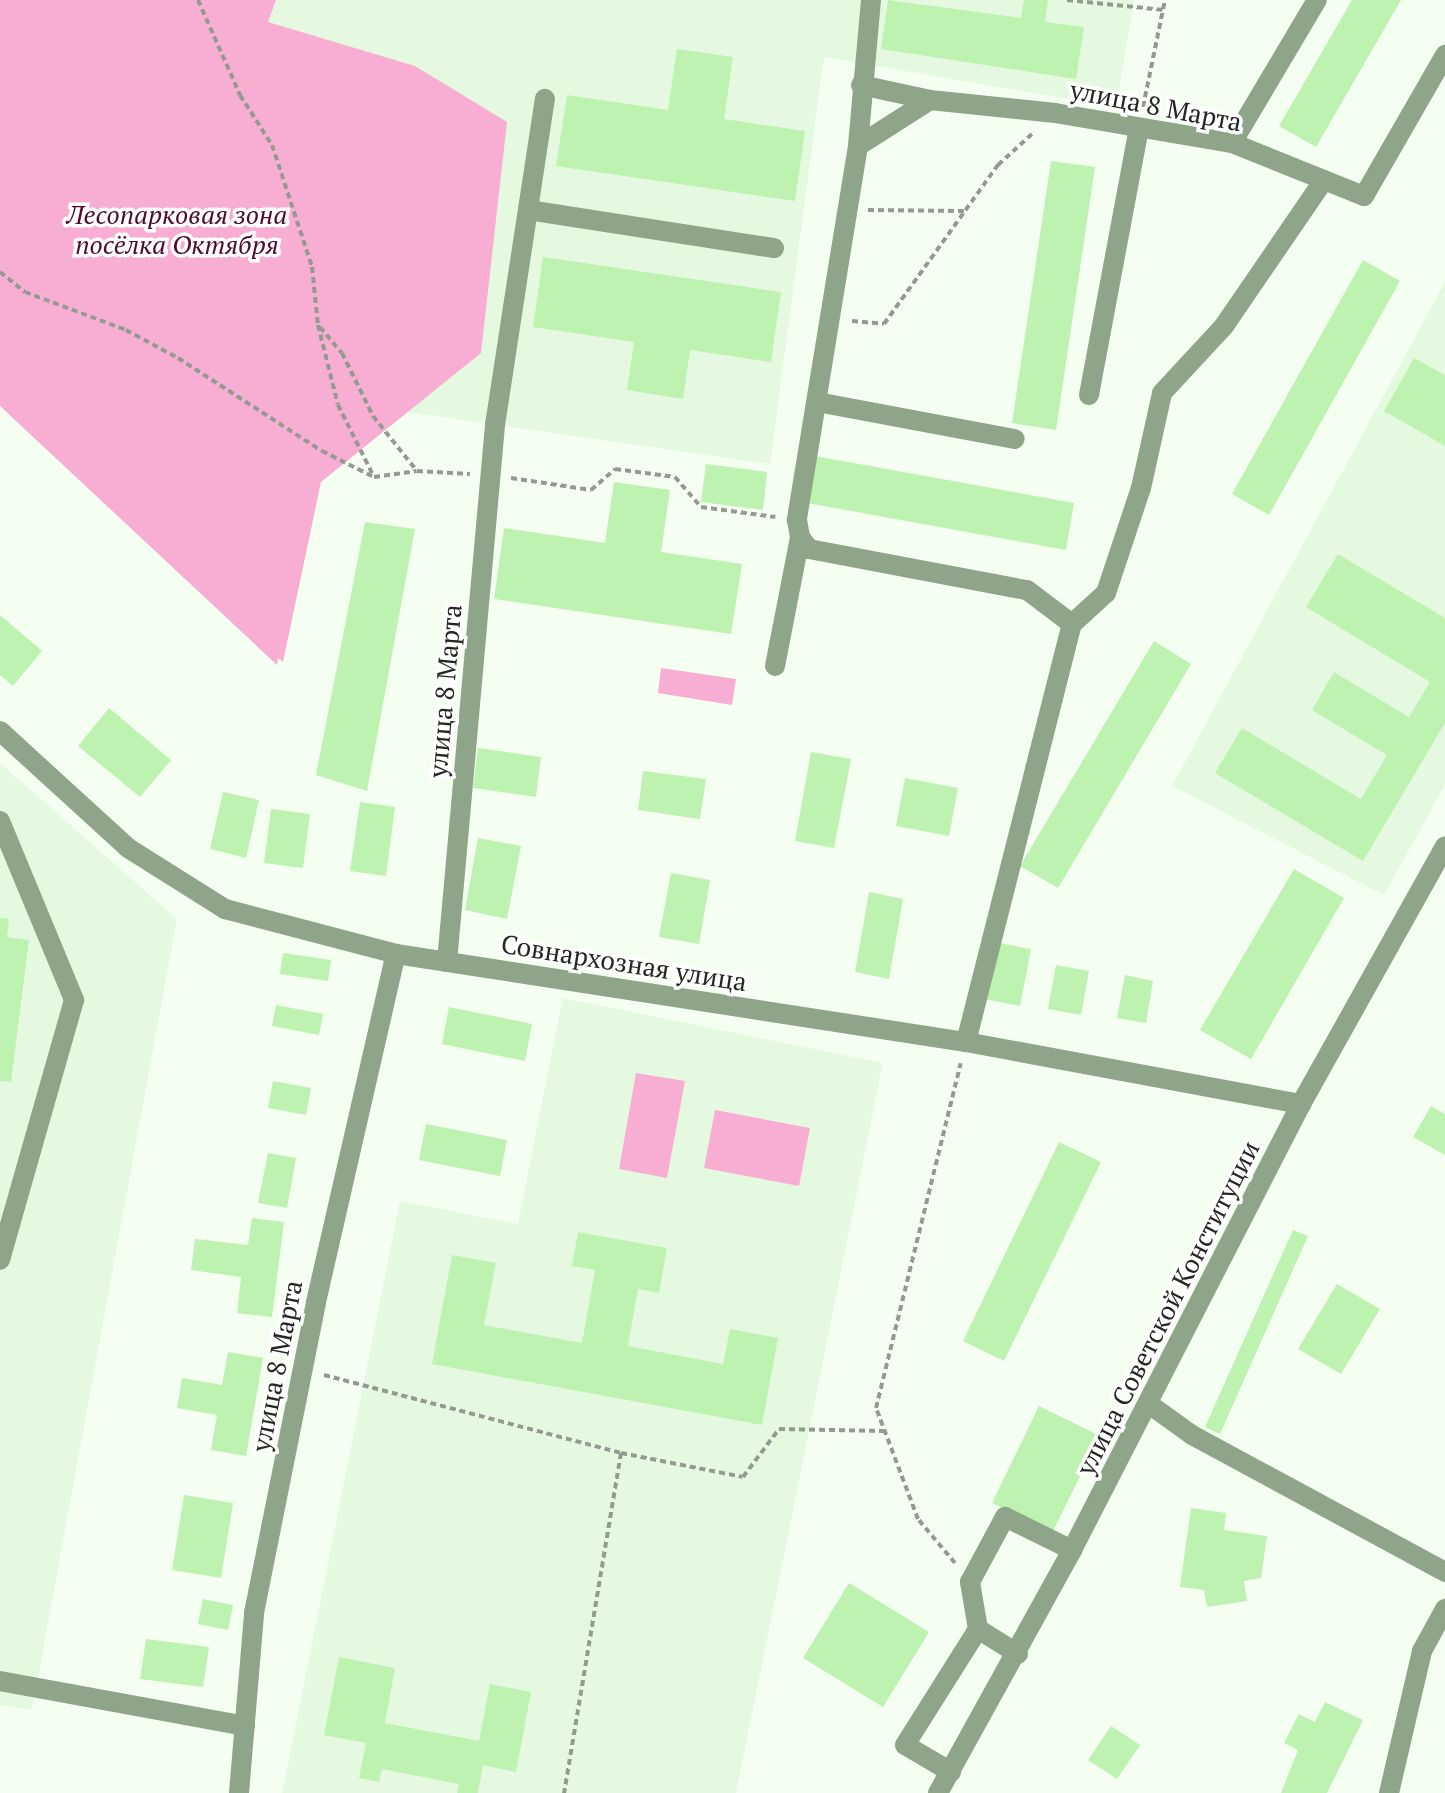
<!DOCTYPE html>
<html>
<head>
<meta charset="utf-8">
<style>
	body { margin:0 }
	#map { position:relative; width:1445px; height:1793px; overflow:hidden; background:#f4fff1; font-family:"PT Serif",serif }
	div>[style] { position:absolute }
	.built>* { inset:0; background:#e5f9e1 }
	.green>* { inset:0; background:#f8aed2 }
	.building>* { inset:0; background:#bef2b0 }
	.path>* { height:4px; margin-top:-2px; transform-origin:0; background:repeating-linear-gradient(90deg,#939b90 0 6px,transparent 0 10px) }
	.minor>* { height:20px; margin:-10px; padding:0 10px; transform-origin:10px; border-radius:10px; background:#8fa589 }
	span { translate:-50% -50%; white-space:nowrap; text-align:center; line-height:1.15; -webkit-text-stroke:7px #fff; paint-order:stroke }
	.street-label { font-size:26px; color:#232821 }
	.park-label { font-size:26px; color:#4f0b34; font-style:italic }
</style>
</head>
<body>
<div id="map">
	<div class="built">
		<div style="clip-path:polygon(247px 0,1134px 0,1116px 107px,824px 57px,770px 464px,358px 405px,239px 52px)"></div>
		<div style="clip-path:polygon(1445px 282px,1445px 785px,1384px 895px,1172px 786px)"></div>
		<div style="clip-path:polygon(0 763px,177px 919px,32px 1710px,0 1705px)"></div>
		<div style="clip-path:polygon(563px 998px,883px 1063px,736px 1793px,282px 1793px,400px 1201px,518px 1224px)"></div>
	</div>
	<div class="green">
		<div style="clip-path:polygon(0 0,276px 0,268px 22px,415px 66px,507px 122px,481px 353px,321px 482px,283px 662px,278px 658px,277px 665px,0 406px)"></div>
		<div style="clip-path:polygon(661px 668px,736px 679px,732px 705px,658px 693px)"></div>
		<div style="clip-path:polygon(636px 1073px,685px 1081px,667px 1178px,619px 1169px)"></div>
		<div style="clip-path:polygon(715px 1110px,810px 1128px,799px 1186px,704px 1168px)"></div>
	</div>
	<div class="building">
		<div style="clip-path:polygon(888px 0,1021px 18px,1024px 0,1048px 0,1045px 22px,1084px 27px,1076px 79px,881px 49px)"></div>
		<div style="clip-path:polygon(1352px 0,1401px 0,1316px 147px,1279px 126px)"></div>
		<div style="clip-path:polygon(677px 49px,733px 57px,724px 119px,805px 131px,795px 201px,556px 166px,567px 95px,668px 110px)"></div>
		<div style="clip-path:polygon(1051px 161px,1095px 167px,1056px 430px,1012px 423px)"></div>
		<div style="clip-path:polygon(543px 257px,781px 292px,771px 362px,690px 350px,683px 399px,627px 390px,634px 342px,533px 327px)"></div>
		<div style="clip-path:polygon(1363px 260px,1400px 281px,1269px 515px,1232px 494px)"></div>
		<div style="clip-path:polygon(1414px 358px,1445px 375px,1445px 446px,1384px 411px)"></div>
		<div style="clip-path:polygon(815px 456px,1074px 503px,1066px 550px,807px 503px)"></div>
		<div style="clip-path:polygon(706px 464px,767px 472px,763px 510px,701px 502px)"></div>
		<div style="clip-path:polygon(614px 482px,670px 490px,661px 552px,742px 564px,731px 634px,494px 599px,504px 528px,605px 543px)"></div>
		<div style="clip-path:polygon(365px 522px,415px 529px,367px 791px,316px 775px)"></div>
		<div style="clip-path:polygon(1338px 554px,1445px 618px,1445px 723px,1363px 861px,1215px 773px,1242px 728px,1361px 799px,1387px 755px,1312px 710px,1334px 672px,1409px 717px,1430px 682px,1306px 607px)"></div>
		<div style="clip-path:polygon(0 615px,42px 651px,13px 686px,0 675px)"></div>
		<div style="clip-path:polygon(1154px 641px,1191px 664px,1058px 888px,1020px 866px)"></div>
		<div style="clip-path:polygon(109px 708px,171px 760px,140px 797px,78px 746px)"></div>
		<div style="clip-path:polygon(478px 748px,541px 757px,536px 797px,473px 788px)"></div>
		<div style="clip-path:polygon(811px 752px,851px 759px,834px 848px,795px 841px)"></div>
		<div style="clip-path:polygon(643px 771px,706px 779px,700px 819px,638px 810px)"></div>
		<div style="clip-path:polygon(905px 778px,958px 788px,949px 836px,896px 826px)"></div>
		<div style="clip-path:polygon(223px 792px,259px 800px,246px 858px,210px 849px)"></div>
		<div style="clip-path:polygon(360px 802px,395px 807px,386px 876px,350px 871px)"></div>
		<div style="clip-path:polygon(271px 809px,310px 814px,303px 868px,264px 863px)"></div>
		<div style="clip-path:polygon(478px 838px,521px 846px,507px 919px,465px 910px)"></div>
		<div style="clip-path:polygon(1294px 869px,1344px 898px,1251px 1059px,1200px 1030px)"></div>
		<div style="clip-path:polygon(671px 873px,710px 880px,699px 944px,659px 937px)"></div>
		<div style="clip-path:polygon(869px 892px,903px 899px,889px 979px,855px 972px)"></div>
		<div style="clip-path:polygon(0 918px,9px 919px,7px 937px,29px 940px,11px 1082px,0 1081px)"></div>
		<div style="clip-path:polygon(994px 942px,1031px 949px,1020px 1006px,984px 999px)"></div>
		<div style="clip-path:polygon(283px 953px,331px 960px,328px 981px,280px 974px)"></div>
		<div style="clip-path:polygon(1056px 965px,1089px 971px,1081px 1015px,1048px 1009px)"></div>
		<div style="clip-path:polygon(1125px 975px,1153px 981px,1146px 1023px,1117px 1018px)"></div>
		<div style="clip-path:polygon(276px 1005px,323px 1014px,319px 1035px,272px 1026px)"></div>
		<div style="clip-path:polygon(449px 1007px,532px 1024px,525px 1061px,442px 1044px)"></div>
		<div style="clip-path:polygon(273px 1081px,311px 1088px,306px 1115px,268px 1108px)"></div>
		<div style="clip-path:polygon(1431px 1106px,1445px 1114px,1445px 1155px,1413px 1137px)"></div>
		<div style="clip-path:polygon(426px 1124px,507px 1140px,500px 1176px,419px 1160px)"></div>
		<div style="clip-path:polygon(1059px 1142px,1101px 1162px,1004px 1361px,963px 1341px)"></div>
		<div style="clip-path:polygon(268px 1153px,296px 1158px,287px 1208px,258px 1203px)"></div>
		<div style="clip-path:polygon(252px 1218px,284px 1222px,272px 1317px,237px 1313px,241px 1277px,191px 1270px,195px 1239px,248px 1245px)"></div>
		<div style="clip-path:polygon(1293px 1230px,1308px 1236px,1220px 1434px,1205px 1427px)"></div>
		<div style="clip-path:polygon(578px 1232px,667px 1248px,659px 1293px,638px 1289px,628px 1346px,723px 1364px,730px 1329px,778px 1338px,762px 1425px,432px 1364px,452px 1255px,496px 1263px,484px 1325px,582px 1343px,595px 1270px,572px 1266px)"></div>
		<div style="clip-path:polygon(1337px 1284px,1380px 1309px,1341px 1374px,1298px 1349px)"></div>
		<div style="clip-path:polygon(228px 1352px,263px 1358px,246px 1456px,211px 1450px,217px 1415px,177px 1408px,182px 1378px,222px 1385px)"></div>
		<div style="clip-path:polygon(1039px 1406px,1100px 1436px,1052px 1533px,992px 1503px)"></div>
		<div style="clip-path:polygon(184px 1495px,233px 1503px,221px 1578px,172px 1570px)"></div>
		<div style="clip-path:polygon(1191px 1508px,1226px 1513px,1224px 1530px,1267px 1536px,1261px 1578px,1244px 1581px,1247px 1601px,1207px 1607px,1204px 1590px,1180px 1587px)"></div>
		<div style="clip-path:polygon(849px 1583px,929px 1632px,883px 1707px,803px 1658px)"></div>
		<div style="clip-path:polygon(203px 1599px,233px 1605px,228px 1630px,198px 1624px)"></div>
		<div style="clip-path:polygon(146px 1639px,209px 1647px,203px 1687px,140px 1679px)"></div>
		<div style="clip-path:polygon(339px 1657px,395px 1668px,385px 1723px,479px 1741px,490px 1684px,531px 1692px,516px 1772px,483px 1765px,478px 1793px,457px 1793px,459px 1784px,382px 1769px,379px 1782px,359px 1778px,366px 1743px,324px 1735px)"></div>
		<div style="clip-path:polygon(1325px 1702px,1363px 1720px,1327px 1793px,1281px 1793px,1298px 1750px,1284px 1743px,1299px 1714px,1315px 1722px)"></div>
		<div style="clip-path:polygon(1111px 1726px,1140px 1745px,1117px 1779px,1088px 1760px)"></div>
	</div>
	<div class="path">
		<div style="left:198px;top:0;width:104px;rotate:66.1deg"></div>
		<div style="left:240px;top:95px;width:59px;rotate:57.4deg"></div>
		<div style="left:272px;top:145px;width:128px;rotate:71.8deg"></div>
		<div style="left:312px;top:267px;width:58px;rotate:84.1deg"></div>
		<div style="left:318px;top:325px;width:82px;rotate:76deg"></div>
		<div style="left:338px;top:405px;width:80px;rotate:63.4deg"></div>
		<div style="left:374px;top:477px;width:43px;rotate:-7.9deg"></div>
		<div style="left:417px;top:471px;width:53px;rotate:3.2deg"></div>
		<div style="left:1067px;top:0;width:97px;rotate:5.9deg"></div>
		<div style="left:1143px;top:107px;width:109px;rotate:-78.4deg"></div>
		<div style="left:868px;top:210px;width:97px;rotate:0.6deg"></div>
		<div style="left:0;top:272px;width:32px;rotate:39deg"></div>
		<div style="left:25px;top:292px;width:108px;rotate:20.6deg"></div>
		<div style="left:126px;top:330px;width:59px;rotate:28.3deg"></div>
		<div style="left:178px;top:358px;width:171px;rotate:32.9deg"></div>
		<div style="left:322px;top:451px;width:58px;rotate:26.6deg"></div>
		<div style="left:852px;top:321px;width:32px;rotate:5deg"></div>
		<div style="left:884px;top:324px;width:196px;rotate:-54.4deg"></div>
		<div style="left:998px;top:165px;width:46px;rotate:-42.4deg"></div>
		<div style="left:320px;top:327px;width:34px;rotate:50deg"></div>
		<div style="left:342px;top:353px;width:70px;rotate:63.8deg"></div>
		<div style="left:373px;top:416px;width:70px;rotate:51.3deg"></div>
		<div style="left:511px;top:478px;width:81px;rotate:8.5deg"></div>
		<div style="left:591px;top:490px;width:32px;rotate:-41deg"></div>
		<div style="left:615px;top:469px;width:61px;rotate:7.6deg"></div>
		<div style="left:675px;top:477px;width:40px;rotate:49deg"></div>
		<div style="left:701px;top:507px;width:75px;rotate:7.7deg"></div>
		<div style="left:324px;top:1375px;width:307px;rotate:14.7deg"></div>
		<div style="left:621px;top:1453px;width:345px;rotate:99.5deg"></div>
		<div style="left:621px;top:1453px;width:124px;rotate:11.1deg"></div>
		<div style="left:743px;top:1477px;width:60px;rotate:-53.1deg"></div>
		<div style="left:779px;top:1429px;width:105px;rotate:1.1deg"></div>
		<div style="left:955px;top:1563px;width:57px;rotate:-130.1deg"></div>
		<div style="left:918px;top:1519px;width:119px;rotate:-110.7deg"></div>
		<div style="left:876px;top:1408px;width:355px;rotate:-76.2deg"></div>
	</div>
	<div class="minor">
		<div style="left:871px;top:0;width:147px;rotate:95.1deg"></div>
		<div style="left:858px;top:146px;width:379px;rotate:99.3deg"></div>
		<div style="left:797px;top:520px;width:17px;rotate:80deg"></div>
		<div style="left:800px;top:537px;width:15px;rotate:53deg"></div>
		<div style="left:809px;top:549px;width:222px;rotate:10.7deg"></div>
		<div style="left:1027px;top:590px;width:56px;rotate:37.1deg"></div>
		<div style="left:861px;top:85px;width:71px;rotate:12.3deg"></div>
		<div style="left:930px;top:100px;width:126px;rotate:5.9deg"></div>
		<div style="left:1055px;top:113px;width:180px;rotate:9.6deg"></div>
		<div style="left:1232px;top:143px;width:142px;rotate:21.9deg"></div>
		<div style="left:1364px;top:196px;width:163px;rotate:-60.1deg"></div>
		<div style="left:1232px;top:143px;width:166px;rotate:-59.3deg"></div>
		<div style="left:858px;top:146px;width:85px;rotate:-32.6deg"></div>
		<div style="left:528px;top:210px;width:249px;rotate:8.8deg"></div>
		<div style="left:1089px;top:395px;width:271px;rotate:-79.4deg"></div>
		<div style="left:817px;top:402px;width:201px;rotate:10.6deg"></div>
		<div style="left:775px;top:666px;width:131px;rotate:-79deg"></div>
		<div style="left:0;top:731px;width:173px;rotate:42.4deg"></div>
		<div style="left:128px;top:848px;width:115px;rotate:32.2deg"></div>
		<div style="left:225px;top:909px;width:177px;rotate:14.7deg"></div>
		<div style="left:396px;top:954px;width:577px;rotate:8.78deg"></div>
		<div style="left:966px;top:1042px;width:341px;rotate:10.5deg"></div>
		<div style="left:0;top:821px;width:194px;rotate:67.5deg"></div>
		<div style="left:74px;top:1000px;width:270px;rotate:105.9deg"></div>
		<div style="left:447px;top:962px;width:539px;rotate:-84.89deg"></div>
		<div style="left:495px;top:425px;width:330px;rotate:-81.3deg"></div>
		<div style="left:966px;top:1042px;width:431px;rotate:-75.8deg"></div>
		<div style="left:1072px;top:624px;width:46px;rotate:-42.4deg"></div>
		<div style="left:1106px;top:593px;width:111px;rotate:-71.6deg"></div>
		<div style="left:1141px;top:488px;width:97px;rotate:-77.5deg"></div>
		<div style="left:1162px;top:393px;width:91px;rotate:-47.2deg"></div>
		<div style="left:1224px;top:326px;width:177px;rotate:-55.6deg"></div>
		<div style="left:1149px;top:1404px;width:53px;rotate:35.8deg"></div>
		<div style="left:1192px;top:1435px;width:288px;rotate:28.4deg"></div>
		<div style="left:978px;top:1629px;width:47px;rotate:32deg"></div>
		<div style="left:0;top:1681px;width:249px;rotate:10.4deg"></div>
		<div style="left:951px;top:1772px;width:53px;rotate:-149.6deg"></div>
		<div style="left:905px;top:1745px;width:137px;rotate:-57.8deg"></div>
		<div style="left:978px;top:1629px;width:48px;rotate:-99.7deg"></div>
		<div style="left:970px;top:1582px;width:74px;rotate:-61.7deg"></div>
		<div style="left:1005px;top:1517px;width:75px;rotate:26.2deg"></div>
		<div style="left:239px;top:1793px;width:181px;rotate:-85.2deg"></div>
		<div style="left:254px;top:1613px;width:317px;rotate:-78.7deg"></div>
		<div style="left:316px;top:1302px;width:357px;rotate:-77.1deg"></div>
		<div style="left:938px;top:1793px;width:277px;rotate:-61.1deg"></div>
		<div style="left:1072px;top:1550px;width:501px;rotate:-62.82deg"></div>
		<div style="left:1301px;top:1104px;width:295px;rotate:-60.8deg"></div>
		<div style="left:1389px;top:1793px;width:146px;rotate:-76.9deg"></div>
		<div style="left:1422px;top:1651px;width:48px;rotate:-61.3deg"></div>
	</div>
	<div class="street-label">
		<span style="left:1156px;top:106px;rotate:11deg">улица 8 Марта</span>
		<span style="left:445px;top:691px;rotate:-85deg">улица 8 Марта</span>
		<span style="left:624px;top:963px;rotate:9deg">Совнархозная улица</span>
		<span style="left:1168px;top:1308px;rotate:-63deg">улица Советской Конституции</span>
		<span style="left:277px;top:1366px;rotate:-79deg">улица 8 Марта</span>
	</div>
	<div class="park-label">
		<span style="left:177px;top:230px">Лесопарковая зона<br>посёлка Октября</span>
	</div>
</div>
</body>
</html>
